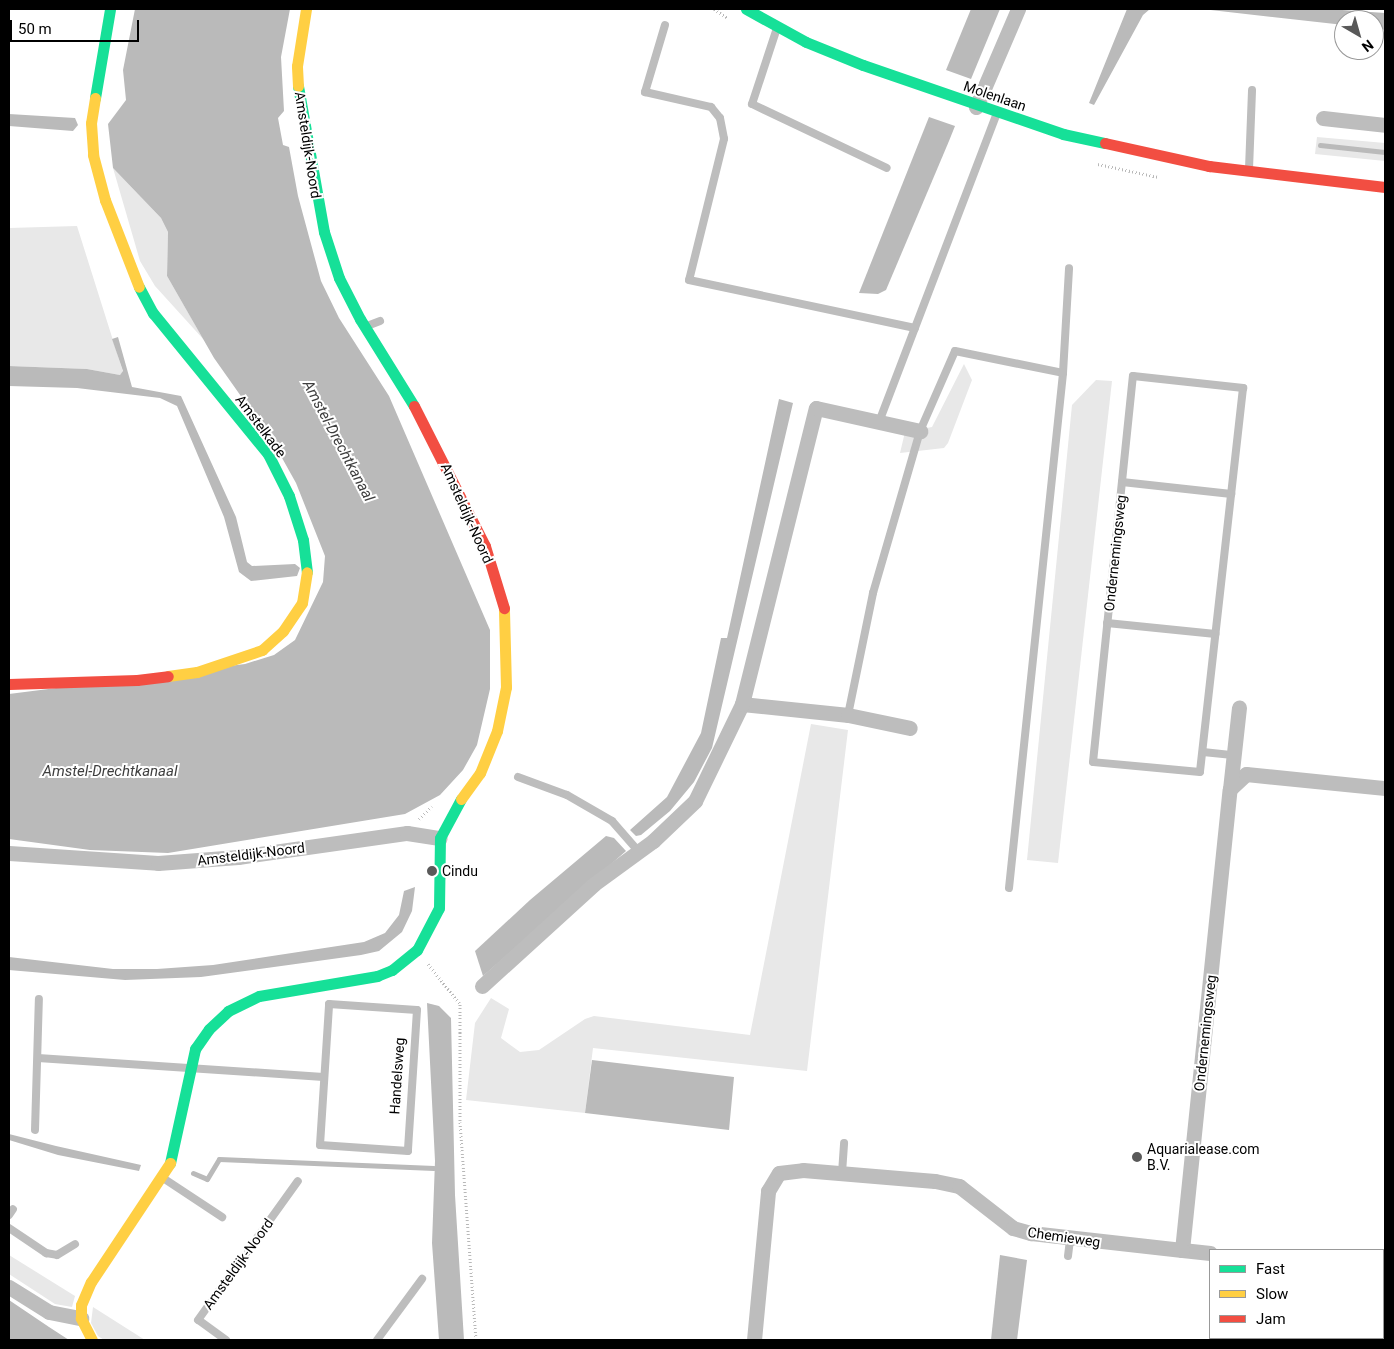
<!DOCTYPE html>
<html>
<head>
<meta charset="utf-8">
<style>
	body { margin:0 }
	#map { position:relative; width:1394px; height:1349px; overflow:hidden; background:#fff; font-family:Roboto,sans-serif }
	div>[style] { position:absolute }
	.green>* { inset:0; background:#e8e8e8 }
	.water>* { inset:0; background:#bababa }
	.stream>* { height:5px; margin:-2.5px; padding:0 2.5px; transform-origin:2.5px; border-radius:2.5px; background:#bababa }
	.path>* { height:3px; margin-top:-1.5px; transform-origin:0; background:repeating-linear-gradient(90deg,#b8b8b8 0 1px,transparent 0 3.5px) }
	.lane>* { height:8px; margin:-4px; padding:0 4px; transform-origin:4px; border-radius:4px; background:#bdbdbd }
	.street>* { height:15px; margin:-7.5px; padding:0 7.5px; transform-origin:7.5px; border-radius:7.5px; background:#bdbdbd }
	.fast>* { height:11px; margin:-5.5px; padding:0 5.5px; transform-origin:5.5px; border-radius:5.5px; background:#16e098 }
	.slow>* { height:11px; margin:-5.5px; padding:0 5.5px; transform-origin:5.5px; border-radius:5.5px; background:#ffcf43 }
	.jam>* { height:11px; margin:-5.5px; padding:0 5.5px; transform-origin:5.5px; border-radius:5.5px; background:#f24e42 }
	.dots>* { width:14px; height:14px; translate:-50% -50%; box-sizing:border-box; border:2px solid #fff; border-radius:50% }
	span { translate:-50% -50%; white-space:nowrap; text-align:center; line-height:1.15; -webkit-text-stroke:4px #fff; paint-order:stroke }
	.street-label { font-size:14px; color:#000 }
	.poi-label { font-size:14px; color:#000 }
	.left { translate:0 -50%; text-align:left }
	.water-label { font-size:15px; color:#3e3e3e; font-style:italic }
	.frame { position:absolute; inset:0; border:10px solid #000; pointer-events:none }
	.legend { position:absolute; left:1209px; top:1249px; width:175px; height:90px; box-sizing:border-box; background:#fff; border:1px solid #999; margin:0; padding:6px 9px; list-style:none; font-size:15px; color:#000 }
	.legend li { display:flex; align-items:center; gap:10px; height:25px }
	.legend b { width:25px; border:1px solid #999 }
	.north { position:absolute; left:1334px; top:10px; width:50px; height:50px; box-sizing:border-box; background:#fff; border:1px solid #999; border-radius:50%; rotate:142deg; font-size:14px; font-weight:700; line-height:20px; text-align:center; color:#000 }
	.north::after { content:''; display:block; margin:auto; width:18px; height:22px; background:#595959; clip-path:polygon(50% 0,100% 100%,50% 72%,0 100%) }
	.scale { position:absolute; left:10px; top:20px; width:129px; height:22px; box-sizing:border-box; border:2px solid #000; border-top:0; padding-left:6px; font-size:15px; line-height:18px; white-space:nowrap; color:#000; -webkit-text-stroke:4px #fff; paint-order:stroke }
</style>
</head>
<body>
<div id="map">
	<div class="green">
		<div style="clip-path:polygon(1317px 137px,1385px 143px,1385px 161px,1315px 154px)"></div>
		<div style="clip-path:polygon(113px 168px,161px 218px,168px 232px,167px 276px,204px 340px,155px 286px,140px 261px)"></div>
		<div style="clip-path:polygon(77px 226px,123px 372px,120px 375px,87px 369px,9px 366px,9px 228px)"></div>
		<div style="clip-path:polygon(964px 364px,972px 380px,948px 443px,944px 448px,900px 453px,905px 432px,932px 427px)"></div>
		<div style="clip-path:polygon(1096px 380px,1112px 381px,1058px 863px,1027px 860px,1072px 405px)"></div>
		<div style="clip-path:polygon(811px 724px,848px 730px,807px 1071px,593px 1048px,585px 1113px,466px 1100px,475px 1023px,491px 998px,509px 1009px,501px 1038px,520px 1052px,539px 1050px,585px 1019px,594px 1016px,750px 1035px)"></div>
		<div style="clip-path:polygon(9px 1255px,75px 1296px,72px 1307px,55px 1304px,9px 1274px)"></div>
		<div style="clip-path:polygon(93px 1307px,145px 1340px,104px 1340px,98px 1336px,91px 1323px)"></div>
	</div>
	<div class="water">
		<div style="clip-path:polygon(135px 9px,290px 9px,281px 57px,284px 111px,278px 118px,283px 145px,289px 147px,298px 196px,321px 281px,339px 318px,389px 396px,490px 630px,490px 689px,477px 745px,463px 770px,440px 795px,405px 814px,168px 853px,90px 850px,9px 839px,9px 694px,245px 664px,274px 655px,295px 640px,323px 582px,325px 556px,296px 483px,272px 440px,214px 358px,167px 276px,168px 232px,161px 218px,113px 168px,108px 124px,126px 100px,123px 70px)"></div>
		<div style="clip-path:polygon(971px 9px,1000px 9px,971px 79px,946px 70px)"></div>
		<div style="clip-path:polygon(1127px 9px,1150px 9px,1143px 15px,1094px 105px,1089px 103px)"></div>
		<div style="clip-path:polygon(1202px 9px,1328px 9px,1385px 13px,1385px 30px,1374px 28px,1374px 20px,1344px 20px,1344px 25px)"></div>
		<div style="clip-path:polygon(9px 114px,75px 118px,78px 125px,73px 131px,9px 126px)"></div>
		<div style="clip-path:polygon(929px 117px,955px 126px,949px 141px,886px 290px,878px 294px,859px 293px)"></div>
		<div style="clip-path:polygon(118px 337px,132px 387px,181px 396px,236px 517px,247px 562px,252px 566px,295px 564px,300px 568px,297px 576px,251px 581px,239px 572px,224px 517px,177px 406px,160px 398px,77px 388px,9px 386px,9px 366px,87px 369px,120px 375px,123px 371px,112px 339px)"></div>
		<div style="clip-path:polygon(779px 399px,793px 403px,712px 748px,694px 782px,670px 811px,641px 835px,636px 836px,630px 830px,667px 797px,701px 733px,721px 638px,727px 638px)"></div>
		<div style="clip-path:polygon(606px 836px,614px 838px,626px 851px,483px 976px,475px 951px,530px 900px)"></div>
		<div style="clip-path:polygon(415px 887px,412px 911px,402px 932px,379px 951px,361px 955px,201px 977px,125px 980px,9px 970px,9px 957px,113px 969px,157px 969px,213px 965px,364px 942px,385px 933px,399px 915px,404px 891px)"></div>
		<div style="clip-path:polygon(427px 1003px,439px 1006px,451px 1018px,455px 1195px,464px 1340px,439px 1340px,432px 1243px,435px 1161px)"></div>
		<div style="clip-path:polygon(592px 1060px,734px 1077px,729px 1130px,585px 1113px)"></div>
		<div style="clip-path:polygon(9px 1134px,56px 1146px,141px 1165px,139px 1171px,58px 1155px,9px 1140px)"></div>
		<div style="clip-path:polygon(1000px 1255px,1027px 1260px,1017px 1340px,991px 1340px)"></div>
		<div style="clip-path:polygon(9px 1300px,49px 1327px,69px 1340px,9px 1340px)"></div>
	</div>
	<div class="stream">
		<div style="left:1320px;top:145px;width:65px;rotate:6.1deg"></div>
		<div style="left:193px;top:1173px;width:15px;rotate:23deg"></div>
		<div style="left:207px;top:1179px;width:23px;rotate:-59deg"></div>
		<div style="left:219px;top:1159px;width:215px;rotate:2.4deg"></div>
	</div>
	<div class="path">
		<div style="left:714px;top:9px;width:17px;rotate:33deg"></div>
		<div style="left:1098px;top:164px;width:61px;rotate:12.2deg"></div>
		<div style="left:419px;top:819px;width:18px;rotate:-45deg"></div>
		<div style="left:428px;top:964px;width:51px;rotate:51.3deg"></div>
		<div style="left:460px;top:1004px;width:118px;rotate:90deg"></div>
		<div style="left:460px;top:1122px;width:219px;rotate:85.8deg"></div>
	</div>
	<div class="lane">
		<div style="left:665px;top:25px;width:70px;rotate:106.6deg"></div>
		<div style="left:645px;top:92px;width:68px;rotate:12.8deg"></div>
		<div style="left:711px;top:107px;width:14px;rotate:51deg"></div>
		<div style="left:720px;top:118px;width:21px;rotate:79deg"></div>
		<div style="left:724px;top:139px;width:145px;rotate:103.9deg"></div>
		<div style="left:689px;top:280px;width:231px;rotate:12deg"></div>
		<div style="left:777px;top:28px;width:80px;rotate:108.2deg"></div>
		<div style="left:752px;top:104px;width:149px;rotate:25.4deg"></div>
		<div style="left:1249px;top:169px;width:79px;rotate:-87.8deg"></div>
		<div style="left:367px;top:326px;width:14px;rotate:-21deg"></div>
		<div style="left:1133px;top:376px;width:111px;rotate:6.2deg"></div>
		<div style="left:1243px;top:388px;width:386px;rotate:96.4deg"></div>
		<div style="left:1200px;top:772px;width:107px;rotate:-174.7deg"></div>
		<div style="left:1093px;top:762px;width:388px;rotate:-84.1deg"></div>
		<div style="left:879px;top:422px;width:331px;rotate:-69.1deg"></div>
		<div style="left:1122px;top:482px;width:110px;rotate:6.3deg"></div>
		<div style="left:1107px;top:623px;width:109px;rotate:5.8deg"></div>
		<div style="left:848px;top:715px;width:125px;rotate:-78.4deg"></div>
		<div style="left:873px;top:593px;width:169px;rotate:-73.8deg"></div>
		<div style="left:920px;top:431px;width:87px;rotate:-66.4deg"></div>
		<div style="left:955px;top:351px;width:110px;rotate:11.5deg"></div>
		<div style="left:1203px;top:752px;width:30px;rotate:6deg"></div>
		<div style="left:518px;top:777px;width:52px;rotate:20.2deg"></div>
		<div style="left:567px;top:795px;width:52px;rotate:30deg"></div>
		<div style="left:612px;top:821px;width:41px;rotate:48.9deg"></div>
		<div style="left:1009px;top:888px;width:518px;rotate:-84.01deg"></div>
		<div style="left:1063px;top:373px;width:105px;rotate:-86.7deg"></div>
		<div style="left:329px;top:1004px;width:88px;rotate:3.9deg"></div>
		<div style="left:417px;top:1010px;width:141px;rotate:93.7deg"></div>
		<div style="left:408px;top:1151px;width:88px;rotate:-176.1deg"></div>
		<div style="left:320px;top:1145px;width:141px;rotate:-86.3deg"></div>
		<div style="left:38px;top:1058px;width:286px;rotate:3.8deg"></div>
		<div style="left:35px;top:1130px;width:131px;rotate:-88.3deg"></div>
		<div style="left:842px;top:1173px;width:30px;rotate:-86deg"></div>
		<div style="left:163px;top:1178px;width:71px;rotate:33.5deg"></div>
		<div style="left:9px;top:1215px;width:7px;rotate:-56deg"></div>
		<div style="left:9px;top:1228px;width:45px;rotate:34deg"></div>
		<div style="left:46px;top:1253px;width:11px;rotate:10deg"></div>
		<div style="left:57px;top:1255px;width:21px;rotate:-31deg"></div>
		<div style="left:1068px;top:1256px;width:17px;rotate:-83deg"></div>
		<div style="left:226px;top:1340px;width:34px;rotate:-144deg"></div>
		<div style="left:198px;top:1320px;width:171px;rotate:-54.3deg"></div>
		<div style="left:377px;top:1340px;width:76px;rotate:-53.6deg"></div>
		<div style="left:1336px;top:1340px;width:2px;rotate:-63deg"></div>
	</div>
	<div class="street">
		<div style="left:976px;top:107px;width:107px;rotate:-66.8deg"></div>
		<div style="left:1323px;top:118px;width:62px;rotate:6.4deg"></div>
		<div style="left:742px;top:704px;width:107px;rotate:5.9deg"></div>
		<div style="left:848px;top:715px;width:63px;rotate:11.8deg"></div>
		<div style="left:1230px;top:789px;width:82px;rotate:-83.7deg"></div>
		<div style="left:9px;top:853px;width:149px;rotate:3.8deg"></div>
		<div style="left:158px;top:863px;width:80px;rotate:-4.3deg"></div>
		<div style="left:238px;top:857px;width:171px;rotate:-8.1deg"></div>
		<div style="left:407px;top:833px;width:33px;rotate:9deg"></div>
		<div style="left:482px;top:986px;width:151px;rotate:-42.3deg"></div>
		<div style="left:594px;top:884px;width:73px;rotate:-36.1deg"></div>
		<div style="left:653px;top:841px;width:58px;rotate:-43.6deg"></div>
		<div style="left:695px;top:801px;width:108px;rotate:-64.1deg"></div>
		<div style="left:742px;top:704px;width:305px;rotate:-76deg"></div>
		<div style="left:816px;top:408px;width:107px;rotate:12.5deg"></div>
		<div style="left:1210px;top:1253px;width:28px;rotate:-174deg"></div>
		<div style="left:1182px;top:1250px;width:463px;rotate:-84.1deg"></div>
		<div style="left:1230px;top:789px;width:22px;rotate:-43deg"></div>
		<div style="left:1246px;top:774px;width:140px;rotate:5.8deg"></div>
		<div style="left:1383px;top:1271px;width:2px;rotate:27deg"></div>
		<div style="left:9px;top:1287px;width:47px;rotate:32deg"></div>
		<div style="left:49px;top:1312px;width:33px;rotate:11deg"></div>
		<div style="left:754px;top:1340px;width:150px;rotate:-84.6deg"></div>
		<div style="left:768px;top:1191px;width:21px;rotate:-59deg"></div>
		<div style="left:779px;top:1173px;width:24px;rotate:-7deg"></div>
		<div style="left:803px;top:1170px;width:132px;rotate:4.8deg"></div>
		<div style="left:935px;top:1181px;width:25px;rotate:12deg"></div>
		<div style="left:959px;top:1186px;width:68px;rotate:37.9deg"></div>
		<div style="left:1013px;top:1228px;width:19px;rotate:16deg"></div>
		<div style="left:1031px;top:1233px;width:152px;rotate:6.4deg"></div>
	</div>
	<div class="fast">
		<div style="left:746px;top:9px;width:68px;rotate:28.8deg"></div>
		<div style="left:806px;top:42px;width:61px;rotate:22deg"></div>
		<div style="left:863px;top:65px;width:212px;rotate:19deg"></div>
		<div style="left:1063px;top:134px;width:43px;rotate:12.1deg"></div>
		<div style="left:298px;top:86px;width:148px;rotate:79.9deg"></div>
		<div style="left:324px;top:232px;width:48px;rotate:71.9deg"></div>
		<div style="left:339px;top:278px;width:46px;rotate:62.9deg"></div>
		<div style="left:360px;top:319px;width:102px;rotate:58.2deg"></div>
		<div style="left:95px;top:98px;width:90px;rotate:-80.4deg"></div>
		<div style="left:139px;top:287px;width:30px;rotate:62deg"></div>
		<div style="left:153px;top:313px;width:182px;rotate:50.8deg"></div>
		<div style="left:268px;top:454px;width:47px;rotate:63.4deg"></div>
		<div style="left:289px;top:496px;width:46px;rotate:72.3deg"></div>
		<div style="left:303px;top:540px;width:32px;rotate:83deg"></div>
		<div style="left:170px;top:1163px;width:117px;rotate:-77.6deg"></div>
		<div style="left:195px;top:1049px;width:24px;rotate:-55deg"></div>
		<div style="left:209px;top:1029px;width:26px;rotate:-43deg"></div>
		<div style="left:228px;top:1011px;width:34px;rotate:-26deg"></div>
		<div style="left:259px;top:996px;width:120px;rotate:-9.6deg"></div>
		<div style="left:377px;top:976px;width:16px;rotate:-22deg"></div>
		<div style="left:392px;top:970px;width:32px;rotate:-39deg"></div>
		<div style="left:417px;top:950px;width:47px;rotate:-62.4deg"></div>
		<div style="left:439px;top:908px;width:70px;rotate:-89.2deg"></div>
		<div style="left:440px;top:838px;width:44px;rotate:-61.7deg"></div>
	</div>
	<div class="slow">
		<div style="left:298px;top:86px;width:20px;rotate:-93deg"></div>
		<div style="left:297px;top:66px;width:58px;rotate:-81deg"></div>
		<div style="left:95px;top:98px;width:25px;rotate:99deg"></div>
		<div style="left:91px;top:123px;width:32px;rotate:86deg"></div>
		<div style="left:93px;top:155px;width:47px;rotate:75.1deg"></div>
		<div style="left:105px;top:200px;width:93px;rotate:68.7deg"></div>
		<div style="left:168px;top:676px;width:29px;rotate:-8deg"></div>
		<div style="left:197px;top:672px;width:69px;rotate:-18.7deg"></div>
		<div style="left:262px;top:650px;width:28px;rotate:-42deg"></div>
		<div style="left:283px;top:631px;width:34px;rotate:-56deg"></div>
		<div style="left:302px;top:603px;width:31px;rotate:-81deg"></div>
		<div style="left:461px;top:799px;width:32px;rotate:-54deg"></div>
		<div style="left:480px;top:773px;width:45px;rotate:-68deg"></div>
		<div style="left:497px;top:731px;width:45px;rotate:-78.4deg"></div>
		<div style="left:506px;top:687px;width:79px;rotate:-91.5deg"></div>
		<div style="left:92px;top:1340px;width:25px;rotate:-117deg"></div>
		<div style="left:81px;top:1318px;width:13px;rotate:-90deg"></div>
		<div style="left:81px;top:1305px;width:25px;rotate:-67deg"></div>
		<div style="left:91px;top:1282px;width:143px;rotate:-56.4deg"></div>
	</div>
	<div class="jam">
		<div style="left:1105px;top:143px;width:107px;rotate:12.5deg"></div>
		<div style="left:1209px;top:166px;width:177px;rotate:6.8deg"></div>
		<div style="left:414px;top:406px;width:157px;rotate:63.1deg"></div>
		<div style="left:485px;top:546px;width:65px;rotate:73deg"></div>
		<div style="left:9px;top:684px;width:128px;rotate:-1.8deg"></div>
		<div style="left:137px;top:680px;width:31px;rotate:-7deg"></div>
	</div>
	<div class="dots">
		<div style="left:432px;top:871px;background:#595959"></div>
		<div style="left:1137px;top:1157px;background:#595959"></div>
	</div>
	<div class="street-label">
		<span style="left:995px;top:96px;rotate:19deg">Molenlaan</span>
		<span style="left:308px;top:145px;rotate:81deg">Amsteldijk-Noord</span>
		<span style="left:261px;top:426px;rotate:53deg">Amstelkade</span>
		<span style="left:467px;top:513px;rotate:66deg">Amsteldijk-Noord</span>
		<span style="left:1115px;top:553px;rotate:-84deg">Ondernemingsweg</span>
		<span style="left:251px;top:854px;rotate:-7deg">Amsteldijk-Noord</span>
		<span style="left:1205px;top:1033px;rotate:-84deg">Ondernemingsweg</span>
		<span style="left:397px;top:1076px;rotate:-86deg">Handelsweg</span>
		<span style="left:1064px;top:1237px;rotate:8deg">Chemieweg</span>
		<span style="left:238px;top:1264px;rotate:-54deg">Amsteldijk-Noord</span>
	</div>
	<div class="poi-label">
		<span class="left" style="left:442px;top:871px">Cindu</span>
		<span class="left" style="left:1147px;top:1157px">Aquarialease.com<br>B.V.</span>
	</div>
	<div class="water-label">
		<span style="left:338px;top:441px;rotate:62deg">Amstel-Drechtkanaal</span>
		<span style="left:110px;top:772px">Amstel-Drechtkanaal</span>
	</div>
	<div class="frame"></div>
	<ul class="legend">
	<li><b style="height:6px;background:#16e098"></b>Fast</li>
	<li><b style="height:6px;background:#ffcf43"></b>Slow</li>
	<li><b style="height:6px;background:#f24e42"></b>Jam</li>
	</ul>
	<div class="north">N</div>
	<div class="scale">50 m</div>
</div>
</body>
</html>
